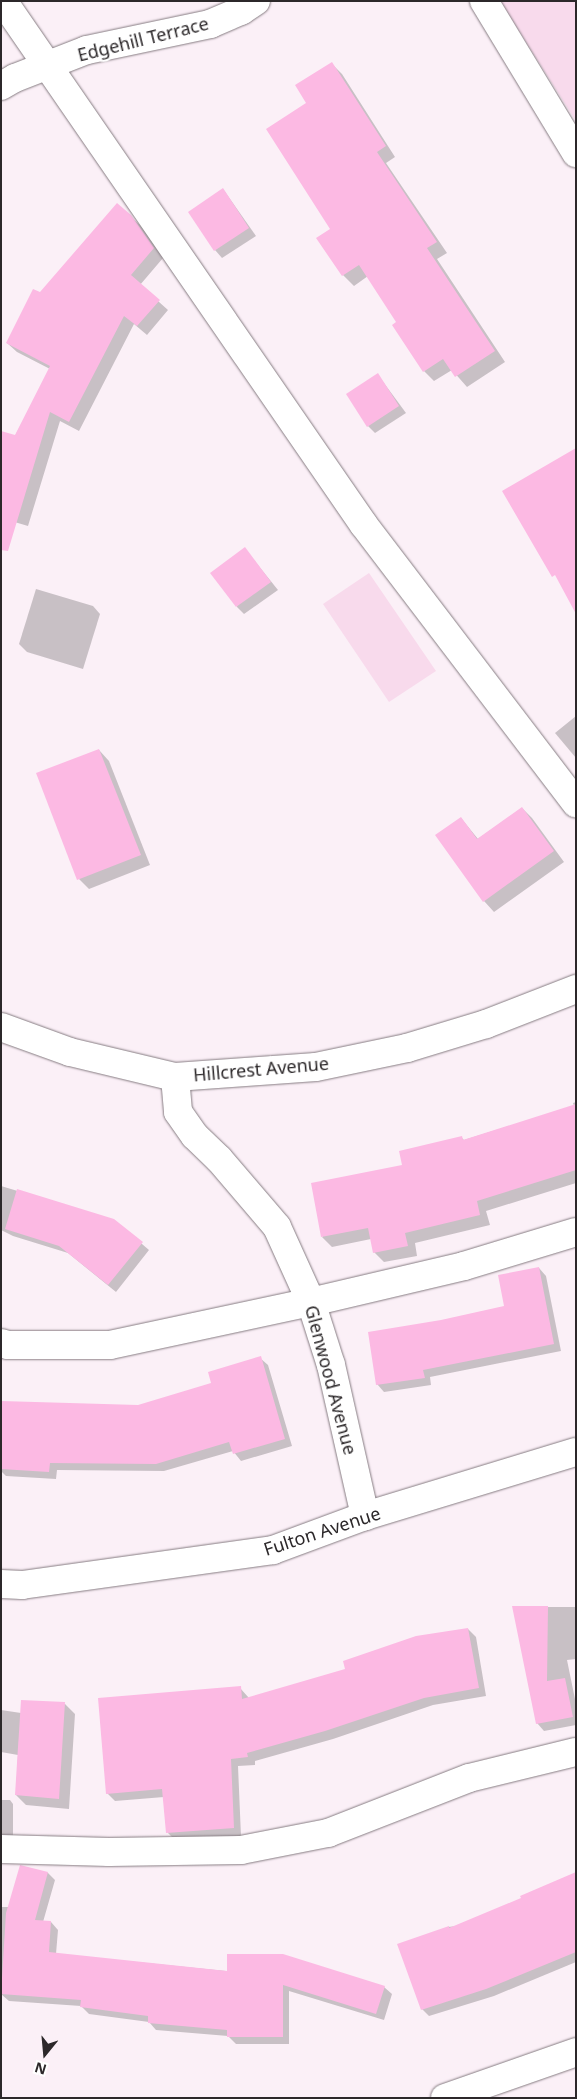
<!DOCTYPE html>
<html>
<head>
<meta charset="utf-8">
<style>
	body { margin:0 }
	#map { position:relative; width:577px; height:2099px; overflow:hidden; background:#fbf0f7; font-family:"Noto Sans",sans-serif }
	div>[style] { position:absolute }
	.green>* { inset:0; background:#f8daec }
	.shadow>* { inset:0; background:#0003 }
	.building>* { inset:0; background:#fcb9e3 }
	.roads { filter:drop-shadow(0 0 1px #867c82) drop-shadow(0 0 1px #867c82) }
	.minor>* { height:28px; margin:-14px; padding:0 14px; transform-origin:14px; border-radius:14px; background:#fff }
	span { translate:-50% -50%; white-space:nowrap; text-align:center; line-height:1.15; -webkit-text-stroke:4.5px #fff; paint-order:stroke }
	.street-label { font-size:18px; color:#2c282a }
	.frame { position:absolute; inset:0; border:2px solid #2c282a; pointer-events:none }
	.north { position:absolute; left:20px; top:2029px; width:50px; height:50px; -webkit-text-stroke:4px #fff; paint-order:stroke; rotate:197deg; font-size:14px; font-weight:700; line-height:20px; text-align:center; color:#2c282a }
	.north::after { content:''; display:block; margin:auto; width:18px; height:22px; background:#2c282a; clip-path:polygon(50% 0,100% 100%,50% 72%,0 100%) }
</style>
</head>
<body>
<div id="map">
	<div class="green">
		<div style="clip-path:polygon(500px 1px,576px 1px,576px 121px)"></div>
		<div style="clip-path:polygon(369px 573px,436px 671px,389px 702px,323px 604px)"></div>
	</div>
	<div class="shadow">
		<div style="clip-path:polygon(332px 64px,342px 74px,395px 157px,386px 163px,447px 253px,437px 259px,505px 362px,467px 387px,452px 370px,434px 381px,424px 371px,398px 322px,368px 276px,354px 286px,343px 275px,318px 238px,332px 229px,308px 104px)"></div>
		<div style="clip-path:polygon(223px 189px,256px 236px,222px 258px,215px 250px)"></div>
		<div style="clip-path:polygon(130px 216px,141px 226px,163px 258px,140px 285px,168px 310px,147px 335px,134px 324px,79px 431px,60px 421px,28px 526px,1px 518px,15px 436px,50px 369px,17px 352px,7px 343px,40px 294px)"></div>
		<div style="clip-path:polygon(378px 375px,406px 413px,375px 433px,368px 426px)"></div>
		<div style="clip-path:polygon(245px 549px,278px 590px,244px 614px,237px 607px)"></div>
		<div style="clip-path:polygon(36px 589px,93px 606px,100px 614px,83px 669px,27px 652px,19px 644px)"></div>
		<div style="clip-path:polygon(576px 716px,576px 758px,555px 733px)"></div>
		<div style="clip-path:polygon(99px 750px,109px 761px,150px 865px,89px 889px,79px 879px)"></div>
		<div style="clip-path:polygon(522px 808px,532px 818px,564px 862px,494px 912px,484px 901px,437px 835px,461px 818px,478px 839px)"></div>
		<div style="clip-path:polygon(576px 1102px,576px 1183px,486px 1211px,490px 1225px,415px 1243px,417px 1256px,384px 1262px,374px 1252px,371px 1239px,332px 1247px,322px 1237px,404px 1166px,461px 1137px,464px 1140px,574px 1106px,573px 1103px)"></div>
		<div style="clip-path:polygon(1px 1186px,114px 1220px,149px 1250px,116px 1292px,68px 1253px,13px 1236px,1px 1230px)"></div>
		<div style="clip-path:polygon(539px 1268px,546px 1276px,561px 1351px,430px 1377px,431px 1385px,384px 1392px,377px 1384px,442px 1321px,506px 1307px)"></div>
		<div style="clip-path:polygon(260px 1358px,268px 1365px,292px 1446px,241px 1461px,233px 1451px,164px 1471px,57px 1470px,56px 1479px,6px 1476px,1px 1471px,1px 1402px,138px 1407px,213px 1384px)"></div>
		<div style="clip-path:polygon(513px 1607px,576px 1607px,576px 1659px,567px 1660px,576px 1704px,576px 1725px,544px 1731px,537px 1723px)"></div>
		<div style="clip-path:polygon(468px 1629px,476px 1637px,486px 1696px,433px 1705px,333px 1739px,255px 1761px,255px 1765px,238px 1766px,241px 1836px,176px 1841px,168px 1833px,164px 1797px,115px 1801px,107px 1793px,240px 1688px,249px 1698px,347px 1670px)"></div>
		<div style="clip-path:polygon(65px 1704px,75px 1714px,69px 1809px,26px 1805px,16px 1795px,18px 1755px,1px 1752px,1px 1710px,21px 1713px)"></div>
		<div style="clip-path:polygon(1px 1800px,10px 1800px,13px 1804px,13px 1837px,1px 1837px)"></div>
		<div style="clip-path:polygon(25px 1867px,48px 1873px,55px 1880px,43px 1922px,51px 1922px,58px 1930px,56px 1954px,384px 1987px,392px 1994px,384px 2020px,289px 1991px,289px 2044px,236px 2044px,228px 2036px,156px 2030px,149px 2022px,89px 2014px,81px 2006px,9px 2001px,1px 1994px,1px 1907px,9px 1907px)"></div>
		<div style="clip-path:polygon(576px 1913px,576px 1962px,494px 1996px,429px 2016px,422px 2009px,448px 1927px)"></div>
	</div>
	<div class="building">
		<div style="clip-path:polygon(332px 62px,386px 146px,377px 152px,437px 242px,427px 248px,495px 351px,455px 377px,443px 359px,423px 372px,392px 325px,396px 322px,359px 265px,342px 276px,316px 238px,330px 229px,266px 129px,306px 103px,295px 85px)"></div>
		<div style="clip-path:polygon(223px 188px,249px 228px,214px 251px,188px 212px)"></div>
		<div style="clip-path:polygon(117px 203px,131px 215px,154px 248px,131px 275px,160px 300px,137px 326px,124px 316px,69px 422px,50px 412px,8px 551px,1px 550px,1px 431px,15px 435px,50px 366px,6px 343px,33px 289px,40px 292px)"></div>
		<div style="clip-path:polygon(378px 373px,399px 406px,367px 427px,346px 394px)"></div>
		<div style="clip-path:polygon(576px 448px,576px 614px,555px 575px,552px 577px,502px 491px)"></div>
		<div style="clip-path:polygon(245px 547px,271px 582px,236px 607px,210px 573px)"></div>
		<div style="clip-path:polygon(99px 749px,141px 855px,77px 880px,36px 773px)"></div>
		<div style="clip-path:polygon(522px 807px,554px 851px,483px 902px,435px 835px,461px 817px,477px 839px)"></div>
		<div style="clip-path:polygon(576px 1104px,576px 1170px,477px 1201px,480px 1215px,405px 1233px,408px 1246px,373px 1253px,368px 1228px,321px 1237px,311px 1183px,402px 1165px,399px 1151px,462px 1136px,463px 1140px)"></div>
		<div style="clip-path:polygon(17px 1189px,114px 1219px,143px 1242px,108px 1285px,59px 1246px,5px 1229px)"></div>
		<div style="clip-path:polygon(539px 1267px,554px 1344px,423px 1370px,425px 1378px,376px 1385px,368px 1332px,441px 1320px,504px 1306px,498px 1275px)"></div>
		<div style="clip-path:polygon(261px 1356px,285px 1439px,233px 1454px,229px 1442px,156px 1464px,50px 1463px,49px 1472px,1px 1469px,1px 1401px,138px 1405px,211px 1383px,208px 1372px)"></div>
		<div style="clip-path:polygon(512px 1606px,548px 1606px,547px 1681px,565px 1678px,573px 1717px,536px 1724px)"></div>
		<div style="clip-path:polygon(468px 1628px,479px 1688px,424px 1698px,325px 1731px,247px 1753px,248px 1757px,231px 1759px,234px 1828px,166px 1833px,162px 1789px,106px 1794px,98px 1698px,241px 1686px,242px 1699px,345px 1669px,343px 1661px,416px 1636px)"></div>
		<div style="clip-path:polygon(21px 1700px,65px 1702px,59px 1799px,15px 1795px)"></div>
		<div style="clip-path:polygon(20px 1865px,48px 1872px,35px 1920px,51px 1921px,49px 1952px,227px 1971px,227px 1954px,283px 1954px,385px 1986px,376px 2014px,283px 1985px,283px 2037px,227px 2037px,227px 2030px,148px 2023px,148px 2016px,80px 2007px,81px 2000px,1px 1994px,6px 1913px)"></div>
		<div style="clip-path:polygon(576px 1872px,576px 1952px,486px 1989px,421px 2010px,397px 1944px,449px 1926px,449px 1928px,521px 1898px,520px 1896px)"></div>
	</div>
	<div class="roads">
		<div class="minor">
			<div style="left:3px;top:1px;width:636px;rotate:55.44deg"></div>
			<div style="left:364px;top:525px;width:350px;rotate:52.7deg"></div>
			<div style="left:484px;top:1px;width:178px;rotate:58.8deg"></div>
			<div style="left:1px;top:86px;width:16px;rotate:-30deg"></div>
			<div style="left:15px;top:78px;width:77px;rotate:-21.3deg"></div>
			<div style="left:87px;top:50px;width:126px;rotate:-11.9deg"></div>
			<div style="left:210px;top:24px;width:34px;rotate:-23deg"></div>
			<div style="left:241px;top:11px;width:18px;rotate:-34deg"></div>
			<div style="left:1px;top:1027px;width:73px;rotate:19.9deg"></div>
			<div style="left:70px;top:1052px;width:108px;rotate:13.4deg"></div>
			<div style="left:175px;top:1077px;width:141px;rotate:-4.1deg"></div>
			<div style="left:316px;top:1067px;width:93px;rotate:-11.8deg"></div>
			<div style="left:407px;top:1048px;width:83px;rotate:-16.9deg"></div>
			<div style="left:486px;top:1024px;width:97px;rotate:-21.3deg"></div>
			<div style="left:175px;top:1077px;width:35px;rotate:85deg"></div>
			<div style="left:178px;top:1112px;width:29px;rotate:55deg"></div>
			<div style="left:195px;top:1136px;width:33px;rotate:44deg"></div>
			<div style="left:219px;top:1159px;width:89px;rotate:49.5deg"></div>
			<div style="left:277px;top:1227px;width:82px;rotate:65.6deg"></div>
			<div style="left:311px;top:1302px;width:66px;rotate:72.4deg"></div>
			<div style="left:331px;top:1365px;width:155px;rotate:77.3deg"></div>
			<div style="left:1px;top:1343px;width:7px;rotate:16deg"></div>
			<div style="left:8px;top:1345px;width:102px"></div>
			<div style="left:110px;top:1345px;width:206px;rotate:-12.1deg"></div>
			<div style="left:311px;top:1302px;width:157px;rotate:-13.2deg"></div>
			<div style="left:464px;top:1266px;width:117px;rotate:-16.9deg"></div>
			<div style="left:1px;top:1584px;width:21px;rotate:3deg"></div>
			<div style="left:22px;top:1585px;width:253px;rotate:-7.9deg"></div>
			<div style="left:273px;top:1550px;width:98px;rotate:-20.3deg"></div>
			<div style="left:365px;top:1516px;width:220px;rotate:-16.9deg"></div>
			<div style="left:1px;top:1849px;width:108px;rotate:1.6deg"></div>
			<div style="left:109px;top:1852px;width:132px;rotate:-0.9deg"></div>
			<div style="left:241px;top:1850px;width:89px;rotate:-11.1deg"></div>
			<div style="left:328px;top:1833px;width:151px;rotate:-21.3deg"></div>
			<div style="left:469px;top:1778px;width:110px;rotate:-13.7deg"></div>
			<div style="left:445px;top:2098px;width:139px;rotate:-19.3deg"></div>
		</div>
	</div>
	<div class="street-label">
		<span style="left:143px;top:39px;rotate:-14deg">Edgehill Terrace</span>
		<span style="left:261px;top:1069px;rotate:-5deg">Hillcrest Avenue</span>
		<span style="left:331px;top:1380px;rotate:75deg">Glenwood Avenue</span>
		<span style="left:322px;top:1531px;rotate:-18deg">Fulton Avenue</span>
	</div>
	<div class="frame"></div>
	<div class="north">N</div>
</div>
</body>
</html>
